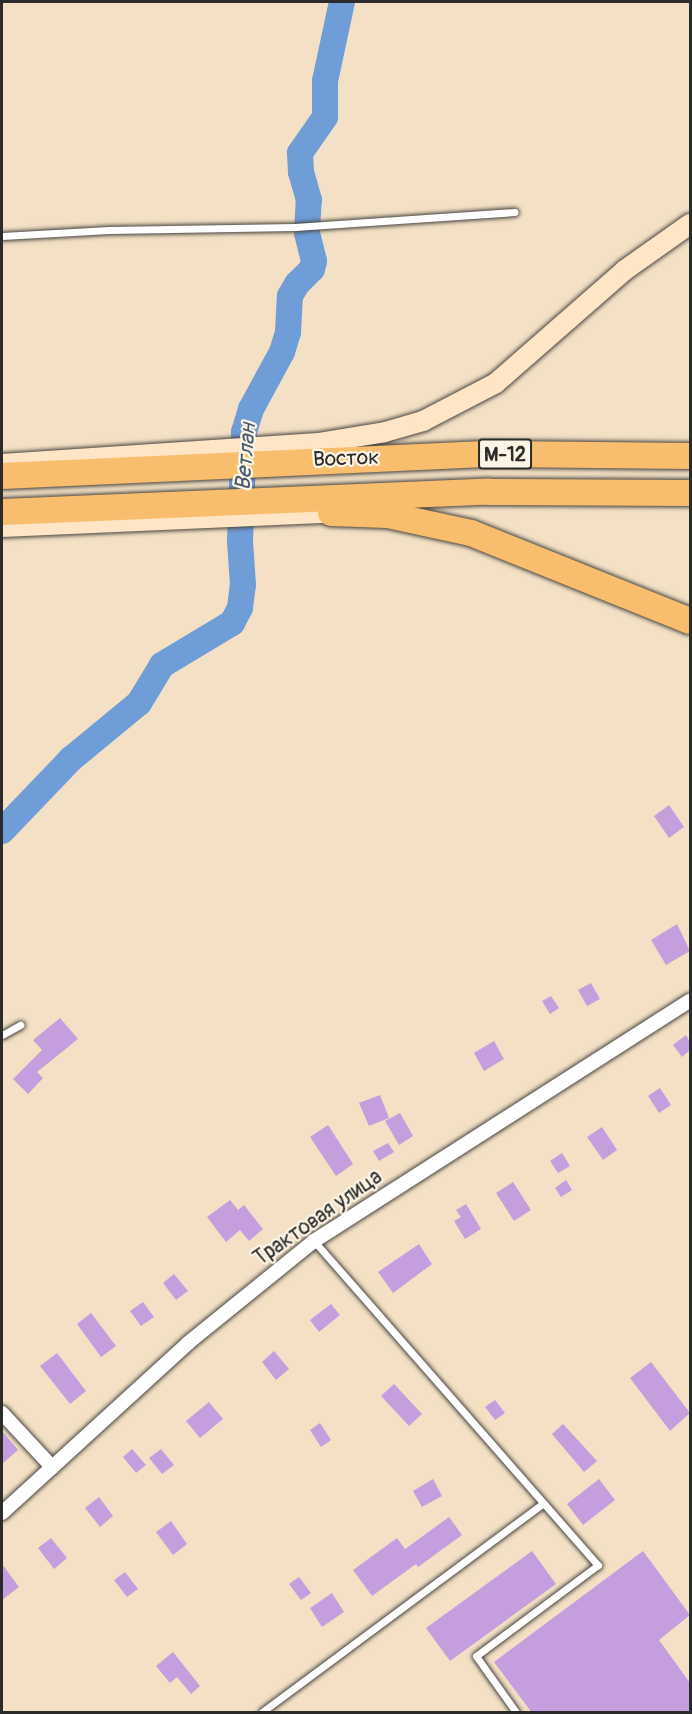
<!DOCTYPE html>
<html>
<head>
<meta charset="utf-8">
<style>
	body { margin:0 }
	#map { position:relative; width:692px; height:1714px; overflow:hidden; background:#f4e1c5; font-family:Pangolin,sans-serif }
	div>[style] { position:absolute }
	.river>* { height:26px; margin:-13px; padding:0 13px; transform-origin:13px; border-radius:13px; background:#6f9dd8 }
	.building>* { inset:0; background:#c59edd }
	.roads { filter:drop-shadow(0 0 2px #494642) drop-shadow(0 0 2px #494642) }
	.lane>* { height:7px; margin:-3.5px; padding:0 3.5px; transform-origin:3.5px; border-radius:3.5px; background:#fff }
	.street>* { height:14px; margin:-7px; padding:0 7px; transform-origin:7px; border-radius:7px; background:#fff }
	.secondary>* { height:20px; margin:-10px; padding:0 10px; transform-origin:10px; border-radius:10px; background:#fde5c5 }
	.highway>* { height:26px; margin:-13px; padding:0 13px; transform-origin:13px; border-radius:13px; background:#f9be6d }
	span { translate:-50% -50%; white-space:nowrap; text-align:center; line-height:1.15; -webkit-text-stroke:4.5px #fcf5e5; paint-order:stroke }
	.shield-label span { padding:2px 4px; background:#fcf5e5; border:2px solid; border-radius:4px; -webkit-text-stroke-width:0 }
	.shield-label { font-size:20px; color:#2b2b2b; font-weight:700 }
	.street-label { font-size:21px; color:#2b2b2b }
	.water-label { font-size:22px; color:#465970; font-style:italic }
	.frame { position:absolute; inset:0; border:3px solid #2b2b2b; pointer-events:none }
</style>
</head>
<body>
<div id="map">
	<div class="river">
		<div style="left:2px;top:831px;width:100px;rotate:-46.2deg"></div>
		<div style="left:71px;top:759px;width:88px;rotate:-39.5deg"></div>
		<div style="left:139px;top:703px;width:44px;rotate:-58.8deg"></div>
		<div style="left:162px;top:665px;width:82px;rotate:-31deg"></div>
		<div style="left:232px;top:623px;width:17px;rotate:-62deg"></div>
		<div style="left:240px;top:608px;width:23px;rotate:-83deg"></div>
		<div style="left:243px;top:585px;width:44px;rotate:-93.9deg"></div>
		<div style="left:240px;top:541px;width:109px;rotate:-87.9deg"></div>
		<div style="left:244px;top:432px;width:24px;rotate:-73deg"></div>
		<div style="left:251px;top:409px;width:65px;rotate:-61.5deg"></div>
		<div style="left:282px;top:352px;width:21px;rotate:-73deg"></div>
		<div style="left:288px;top:332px;width:36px;rotate:-87deg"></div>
		<div style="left:290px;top:296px;width:14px;rotate:-60deg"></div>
		<div style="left:297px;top:284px;width:21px;rotate:-45deg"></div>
		<div style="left:312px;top:269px;width:8px;rotate:-76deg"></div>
		<div style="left:314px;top:261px;width:29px;rotate:-104deg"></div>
		<div style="left:307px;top:233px;width:33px;rotate:-87deg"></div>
		<div style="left:309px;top:200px;width:29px;rotate:-106deg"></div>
		<div style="left:301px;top:172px;width:19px;rotate:-93deg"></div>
		<div style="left:300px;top:153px;width:44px;rotate:-55.2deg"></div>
		<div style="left:325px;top:117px;width:36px;rotate:-90deg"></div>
		<div style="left:325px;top:81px;width:81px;rotate:-77.9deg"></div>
	</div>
	<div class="building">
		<div style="clip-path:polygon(669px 805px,684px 827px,669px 838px,654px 816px)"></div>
		<div style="clip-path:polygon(677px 924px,690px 951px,666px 965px,651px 940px)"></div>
		<div style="clip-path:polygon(591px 983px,600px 999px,587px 1006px,578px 990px)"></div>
		<div style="clip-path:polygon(551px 996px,559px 1008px,550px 1014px,542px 1001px)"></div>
		<div style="clip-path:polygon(60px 1018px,78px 1039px,37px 1072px,43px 1078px,28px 1094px,13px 1079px,42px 1050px,33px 1040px)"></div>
		<div style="clip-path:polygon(686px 1035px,690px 1042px,690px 1050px,682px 1057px,673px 1045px)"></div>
		<div style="clip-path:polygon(494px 1041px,504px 1059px,484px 1071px,474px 1053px)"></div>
		<div style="clip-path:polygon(660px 1088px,671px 1105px,659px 1113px,648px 1096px)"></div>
		<div style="clip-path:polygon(380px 1095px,389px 1118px,369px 1126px,359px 1103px)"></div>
		<div style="clip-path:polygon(400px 1113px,413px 1136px,399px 1145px,385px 1121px)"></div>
		<div style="clip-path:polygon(328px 1125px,353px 1164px,336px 1176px,310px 1137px)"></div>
		<div style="clip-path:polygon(602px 1127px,617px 1150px,603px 1160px,587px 1137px)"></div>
		<div style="clip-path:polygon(388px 1143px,394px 1152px,379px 1161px,373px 1151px)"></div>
		<div style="clip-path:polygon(562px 1153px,570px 1166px,558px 1173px,550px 1161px)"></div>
		<div style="clip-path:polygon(566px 1180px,572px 1190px,561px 1197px,555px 1188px)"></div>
		<div style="clip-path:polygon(513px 1182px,531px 1210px,514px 1221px,496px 1193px)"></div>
		<div style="clip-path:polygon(230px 1200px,238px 1210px,244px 1205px,263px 1229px,249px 1241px,240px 1230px,226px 1242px,207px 1217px)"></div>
		<div style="clip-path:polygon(466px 1204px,481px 1229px,465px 1239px,454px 1221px,461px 1217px,456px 1210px)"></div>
		<div style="clip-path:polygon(419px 1244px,432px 1264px,393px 1293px,378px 1272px)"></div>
		<div style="clip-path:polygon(174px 1274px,188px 1291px,176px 1300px,163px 1283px)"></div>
		<div style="clip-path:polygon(143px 1302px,154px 1317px,141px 1326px,130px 1311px)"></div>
		<div style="clip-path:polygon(331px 1304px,340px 1315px,319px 1332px,310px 1320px)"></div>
		<div style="clip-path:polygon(91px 1313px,116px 1346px,101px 1357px,77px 1324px)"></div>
		<div style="clip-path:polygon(274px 1351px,289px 1369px,276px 1380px,262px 1362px)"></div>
		<div style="clip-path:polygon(57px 1353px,86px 1391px,70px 1404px,40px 1366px)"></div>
		<div style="clip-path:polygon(651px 1362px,690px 1413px,670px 1431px,630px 1378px)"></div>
		<div style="clip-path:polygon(394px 1384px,422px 1414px,409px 1426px,381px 1396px)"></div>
		<div style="clip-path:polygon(495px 1400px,505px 1413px,495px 1420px,485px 1407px)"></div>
		<div style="clip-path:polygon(209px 1402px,223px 1419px,200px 1438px,186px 1421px)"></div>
		<div style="clip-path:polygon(320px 1423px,331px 1440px,321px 1447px,310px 1430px)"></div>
		<div style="clip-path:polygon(563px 1424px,597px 1461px,584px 1472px,552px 1434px)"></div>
		<div style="clip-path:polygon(2px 1431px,18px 1450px,2px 1464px)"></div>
		<div style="clip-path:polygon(132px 1449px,146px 1465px,136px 1473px,123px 1457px)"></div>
		<div style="clip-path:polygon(161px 1449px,174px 1465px,162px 1474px,149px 1458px)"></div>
		<div style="clip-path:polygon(433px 1479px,442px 1496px,422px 1507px,413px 1491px)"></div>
		<div style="clip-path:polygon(599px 1479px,615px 1500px,583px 1525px,567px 1504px)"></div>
		<div style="clip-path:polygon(99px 1497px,113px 1516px,100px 1527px,85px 1508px)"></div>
		<div style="clip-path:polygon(449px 1517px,462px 1535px,418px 1567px,416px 1564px,372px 1596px,353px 1570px,397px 1538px,405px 1549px)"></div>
		<div style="clip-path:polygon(171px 1521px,187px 1544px,173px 1555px,156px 1532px)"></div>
		<div style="clip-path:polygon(51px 1538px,67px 1558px,54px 1569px,38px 1548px)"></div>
		<div style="clip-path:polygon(532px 1551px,556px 1584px,450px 1661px,426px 1628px)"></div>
		<div style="clip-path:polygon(643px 1551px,690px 1615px,659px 1640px,690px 1683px,690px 1709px,686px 1713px,532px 1713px,494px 1662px)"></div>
		<div style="clip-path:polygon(2px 1564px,19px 1587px,2px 1600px)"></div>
		<div style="clip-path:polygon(125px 1572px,138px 1589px,127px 1597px,114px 1580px)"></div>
		<div style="clip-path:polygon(299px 1577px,311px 1593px,301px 1600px,289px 1584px)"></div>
		<div style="clip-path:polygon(332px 1593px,344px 1612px,322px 1627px,310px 1608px)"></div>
		<div style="clip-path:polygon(173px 1652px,200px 1686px,191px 1694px,177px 1677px,170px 1683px,156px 1666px)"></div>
	</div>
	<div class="roads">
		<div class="lane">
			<div style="left:2px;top:236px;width:107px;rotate:-3.2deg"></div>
			<div style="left:109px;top:230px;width:186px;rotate:-0.9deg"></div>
			<div style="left:295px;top:227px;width:220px;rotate:-3.9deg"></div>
			<div style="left:2px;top:1035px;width:21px;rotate:-29deg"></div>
			<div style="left:314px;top:1241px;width:431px;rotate:48.8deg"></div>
			<div style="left:598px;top:1565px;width:152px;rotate:143.3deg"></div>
			<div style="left:476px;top:1656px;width:69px;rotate:54.5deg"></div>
			<div style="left:262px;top:1712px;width:350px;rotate:-36.6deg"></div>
		</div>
		<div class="street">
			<div style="left:2px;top:1413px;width:74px;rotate:47.2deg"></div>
			<div style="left:2px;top:1513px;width:252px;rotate:-42.4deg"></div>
			<div style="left:188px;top:1343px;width:162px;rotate:-39deg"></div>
			<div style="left:314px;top:1241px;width:446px;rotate:-32.6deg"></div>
		</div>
		<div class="secondary">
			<div style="left:2px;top:464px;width:317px;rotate:-3.8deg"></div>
			<div style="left:318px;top:443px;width:68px;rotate:-9.3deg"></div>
			<div style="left:385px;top:432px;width:40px;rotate:-16deg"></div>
			<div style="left:423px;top:421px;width:82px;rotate:-27.5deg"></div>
			<div style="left:496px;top:383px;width:171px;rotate:-41.2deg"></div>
			<div style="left:625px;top:270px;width:80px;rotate:-35.3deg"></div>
			<div style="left:2px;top:527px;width:320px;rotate:-2.5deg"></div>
		</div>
		<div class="highway">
			<div style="left:2px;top:476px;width:489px;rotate:-2.6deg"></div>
			<div style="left:491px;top:454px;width:199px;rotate:0.6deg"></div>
			<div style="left:2px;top:512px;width:487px;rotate:-2.4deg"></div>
			<div style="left:489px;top:492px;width:201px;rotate:0.3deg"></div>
			<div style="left:331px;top:513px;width:57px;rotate:2deg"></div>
			<div style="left:388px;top:515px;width:85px;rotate:12.2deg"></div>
			<div style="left:471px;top:533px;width:236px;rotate:21.9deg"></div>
		</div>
	</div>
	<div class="shield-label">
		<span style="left:505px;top:454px">М-12</span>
	</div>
	<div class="street-label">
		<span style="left:346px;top:459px;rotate:-2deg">Восток</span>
		<span style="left:318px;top:1218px;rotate:-35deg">Трактовая улица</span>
	</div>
	<div class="water-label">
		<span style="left:246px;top:457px;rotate:-85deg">Ветлан</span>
	</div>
	<div class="frame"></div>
</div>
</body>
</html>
